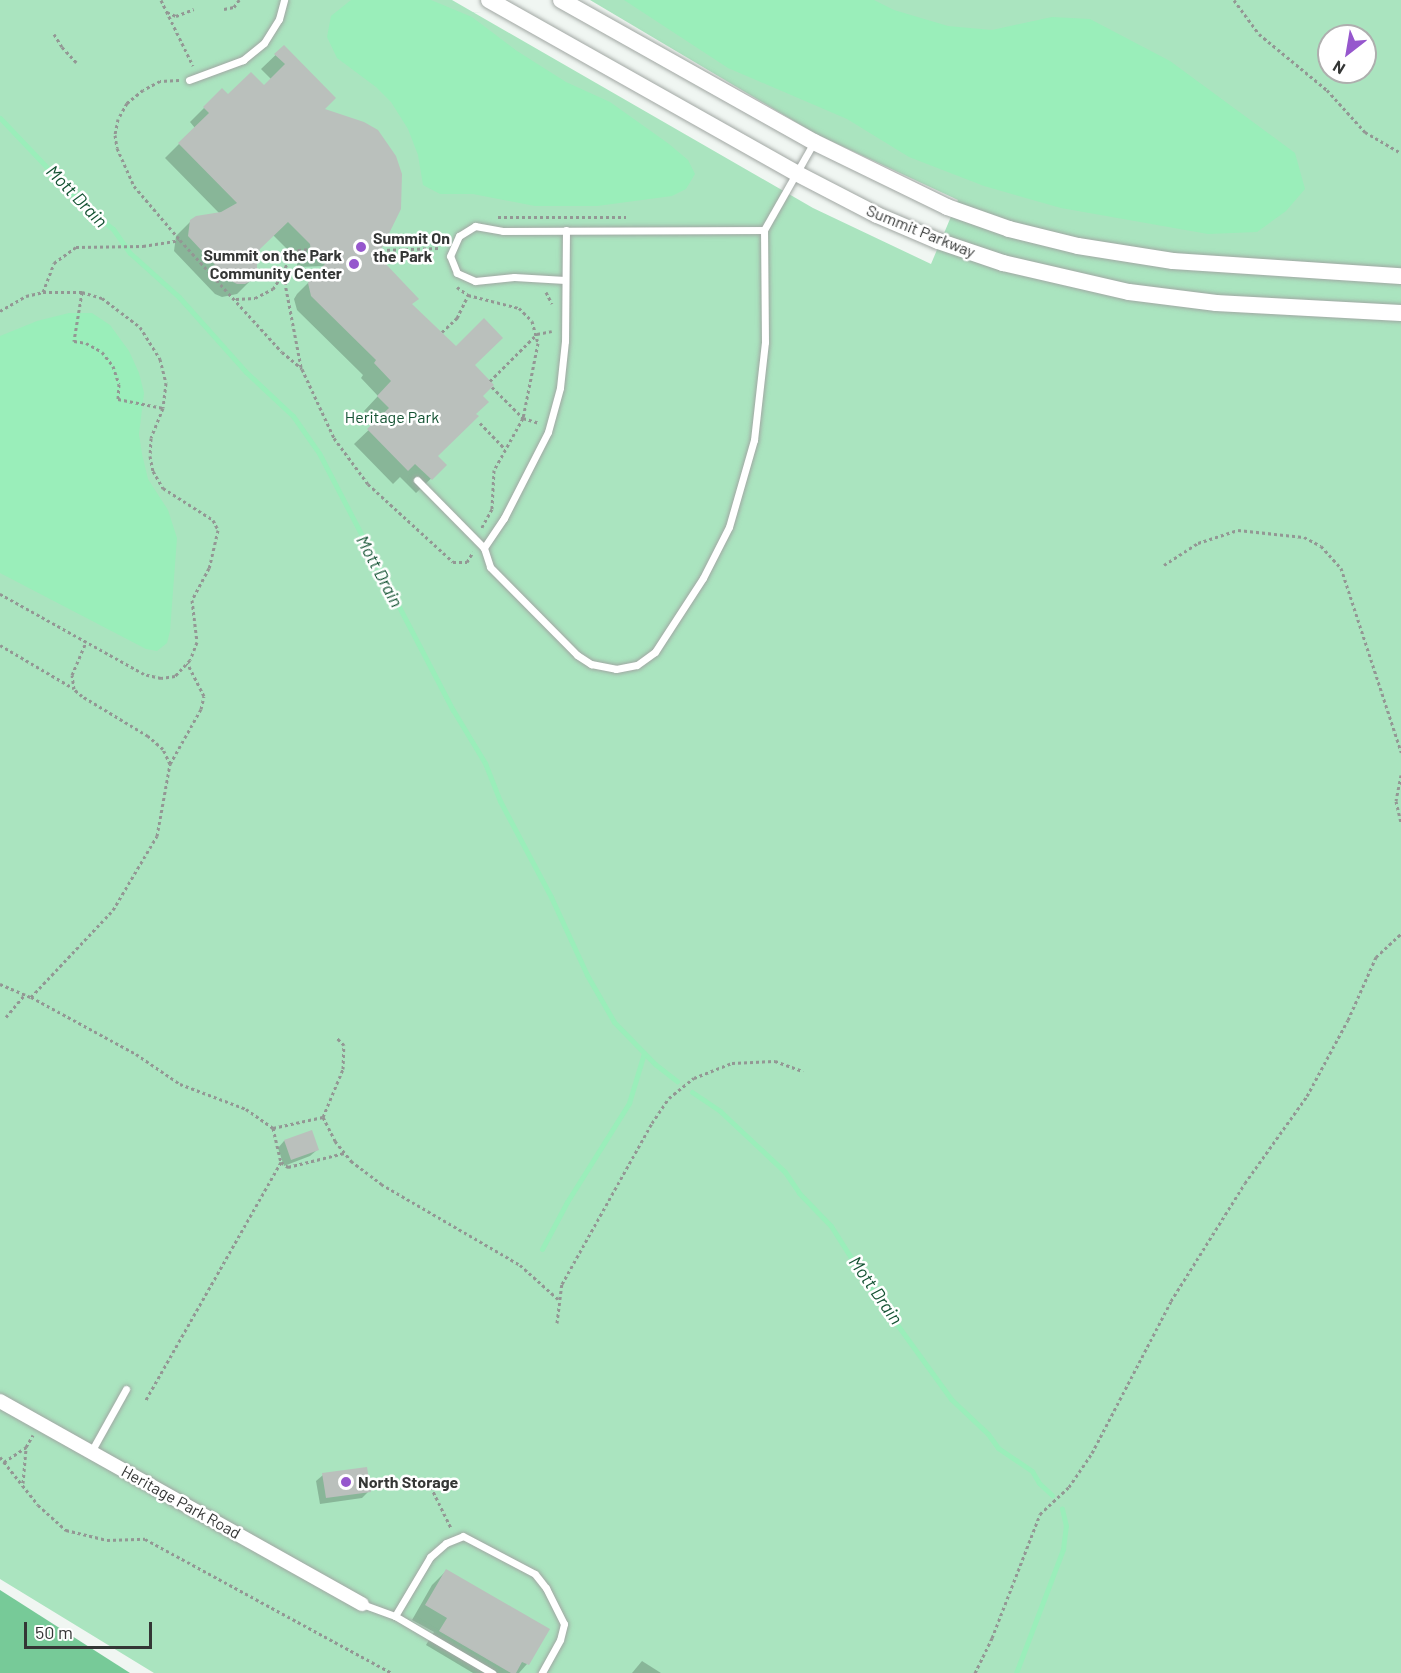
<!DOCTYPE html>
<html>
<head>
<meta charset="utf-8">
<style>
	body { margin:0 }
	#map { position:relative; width:1401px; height:1673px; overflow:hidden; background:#f0f6f2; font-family:Barlow,sans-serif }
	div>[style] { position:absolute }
	.green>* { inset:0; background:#aae4bf }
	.forest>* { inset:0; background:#77ca98 }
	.water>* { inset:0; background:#9aeeba }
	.shadow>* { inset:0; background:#0003 }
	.stream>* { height:5px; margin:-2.5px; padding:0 2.5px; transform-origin:2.5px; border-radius:2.5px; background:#9aeeba }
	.building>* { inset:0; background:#bac0bc }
	.path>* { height:3px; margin-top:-1.5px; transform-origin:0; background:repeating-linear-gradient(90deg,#939794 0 3px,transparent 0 6px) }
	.roads { filter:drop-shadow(0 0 2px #a1a7a3) drop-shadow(0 0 2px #a1a7a3) }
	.service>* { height:7px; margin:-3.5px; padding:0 3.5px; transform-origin:3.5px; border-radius:3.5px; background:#fff }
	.minor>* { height:14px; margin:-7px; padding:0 7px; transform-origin:7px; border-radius:7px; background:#fff }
	.tertiary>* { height:16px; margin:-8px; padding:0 8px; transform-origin:8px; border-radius:8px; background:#fff }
	.dots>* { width:16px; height:16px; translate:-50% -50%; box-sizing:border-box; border:3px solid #fff; border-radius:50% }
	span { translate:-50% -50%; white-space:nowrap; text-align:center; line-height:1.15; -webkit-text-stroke:5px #fff; paint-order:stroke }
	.street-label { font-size:16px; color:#343635 }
	.poi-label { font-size:16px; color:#343635; font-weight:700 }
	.left { translate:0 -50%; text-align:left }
	.right { translate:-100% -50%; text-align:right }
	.park-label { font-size:16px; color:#145333 }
	.water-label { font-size:18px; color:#145333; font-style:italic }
	.north { position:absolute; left:1317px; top:24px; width:60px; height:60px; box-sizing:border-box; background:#fff; border:2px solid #aeafae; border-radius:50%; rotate:211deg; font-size:16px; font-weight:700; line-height:24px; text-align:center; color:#343635 }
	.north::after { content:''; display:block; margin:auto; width:21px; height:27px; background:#9657cd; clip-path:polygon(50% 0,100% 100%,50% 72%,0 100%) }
	.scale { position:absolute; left:24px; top:1622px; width:128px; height:27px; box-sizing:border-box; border:3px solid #343635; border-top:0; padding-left:8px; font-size:18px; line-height:21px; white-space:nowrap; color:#343635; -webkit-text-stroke:4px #fff; paint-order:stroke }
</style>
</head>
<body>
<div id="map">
	<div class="green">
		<div style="clip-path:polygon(evenodd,0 0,452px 0,813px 208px,931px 264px,958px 200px,816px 134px,590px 0,1401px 0,1401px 1673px,154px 1673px,0 1579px,0 0,1329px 36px,1365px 36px,1365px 72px,1329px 72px,1329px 36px)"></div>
	</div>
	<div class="forest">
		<div style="clip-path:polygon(0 1590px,130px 1673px,0 1673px)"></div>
	</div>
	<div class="water">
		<div style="clip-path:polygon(351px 0,431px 0,472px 17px,517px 51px,566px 82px,610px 102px,669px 144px,688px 160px,695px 174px,686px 189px,672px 196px,597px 206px,535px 206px,473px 194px,440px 194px,423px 185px,418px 155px,408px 129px,391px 102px,376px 87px,337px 58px,327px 37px,331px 16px)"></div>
		<div style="clip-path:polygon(624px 0,874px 0,894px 10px,948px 26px,992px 30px,1052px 17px,1090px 19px,1170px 61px,1295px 153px,1305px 189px,1286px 211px,1257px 232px,1208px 234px,1061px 208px,984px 186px,909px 157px,847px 119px,728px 68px)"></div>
		<div style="clip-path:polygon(69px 313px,92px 313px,110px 325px,129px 351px,139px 373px,144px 393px,139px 434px,142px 454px,148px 479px,168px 510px,177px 538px,170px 631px,167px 643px,157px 651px,146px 649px,0 573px,0 336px,37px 321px)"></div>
	</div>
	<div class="shadow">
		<div style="clip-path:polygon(284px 47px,323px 110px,381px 262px,410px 305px,473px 366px,481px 396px,436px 456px,445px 465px,416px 493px,400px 477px,393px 484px,354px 444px,376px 423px,364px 411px,378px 396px,361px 378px,363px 375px,297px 310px,294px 299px,297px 294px,325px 266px,297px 267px,297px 259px,273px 235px,259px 249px,252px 279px,237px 294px,222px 297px,215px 294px,174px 251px,176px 236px,191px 221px,220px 214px,165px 158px,195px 128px,190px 122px,222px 90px,228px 96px,264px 87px,271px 79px,261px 69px)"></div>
		<div style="clip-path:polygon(284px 1141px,317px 1150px,310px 1156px,284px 1166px,278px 1148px)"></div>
		<div style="clip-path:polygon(323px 1475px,369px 1491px,362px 1498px,320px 1504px,316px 1481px)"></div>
		<div style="clip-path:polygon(446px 1571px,548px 1629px,527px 1664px,519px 1673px,473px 1673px,426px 1645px,434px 1632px,412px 1620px,432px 1585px)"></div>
		<div style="clip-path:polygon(642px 1661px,661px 1673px,632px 1673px)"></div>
	</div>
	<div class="stream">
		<div style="left:0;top:118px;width:119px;rotate:46.4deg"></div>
		<div style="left:82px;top:204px;width:40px;rotate:39deg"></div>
		<div style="left:113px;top:229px;width:29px;rotate:55deg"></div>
		<div style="left:130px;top:253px;width:66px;rotate:41.9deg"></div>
		<div style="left:179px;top:297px;width:101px;rotate:48.2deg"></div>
		<div style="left:246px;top:372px;width:64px;rotate:43.1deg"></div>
		<div style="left:293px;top:416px;width:45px;rotate:54.9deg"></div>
		<div style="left:319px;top:453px;width:290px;rotate:62.5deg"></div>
		<div style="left:453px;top:710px;width:62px;rotate:58.9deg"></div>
		<div style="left:485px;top:763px;width:41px;rotate:68.5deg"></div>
		<div style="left:500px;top:801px;width:109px;rotate:62deg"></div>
		<div style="left:551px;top:897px;width:86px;rotate:65.2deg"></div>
		<div style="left:587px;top:975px;width:54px;rotate:60.1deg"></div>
		<div style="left:614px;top:1022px;width:59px;rotate:45.7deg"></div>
		<div style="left:655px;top:1064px;width:28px;rotate:38deg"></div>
		<div style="left:692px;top:1092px;width:34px;rotate:34deg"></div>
		<div style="left:720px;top:1111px;width:89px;rotate:43.2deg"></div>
		<div style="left:785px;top:1172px;width:25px;rotate:56deg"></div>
		<div style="left:799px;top:1193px;width:46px;rotate:45.9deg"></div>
		<div style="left:831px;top:1226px;width:67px;rotate:57.7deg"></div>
		<div style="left:867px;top:1283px;width:143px;rotate:54.1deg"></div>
		<div style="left:951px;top:1399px;width:51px;rotate:43.4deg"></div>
		<div style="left:988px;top:1434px;width:17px;rotate:54deg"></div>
		<div style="left:998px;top:1448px;width:41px;rotate:34.1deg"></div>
		<div style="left:1032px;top:1471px;width:14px;rotate:60deg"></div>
		<div style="left:1039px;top:1483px;width:18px;rotate:43deg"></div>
		<div style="left:542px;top:1249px;width:53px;rotate:-62deg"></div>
		<div style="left:567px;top:1202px;width:117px;rotate:-57.9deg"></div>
		<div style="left:629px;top:1103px;width:52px;rotate:-73.3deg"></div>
		<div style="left:1016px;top:1673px;width:133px;rotate:-69.2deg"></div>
		<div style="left:1063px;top:1549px;width:23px;rotate:-83deg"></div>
		<div style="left:1066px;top:1526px;width:18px;rotate:-103deg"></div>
	</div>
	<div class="building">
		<div style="clip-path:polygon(284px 45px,336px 98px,325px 109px,364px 122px,378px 130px,396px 156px,402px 174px,401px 209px,381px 250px,383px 261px,419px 299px,412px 304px,456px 346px,484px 318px,503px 338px,475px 365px,494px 385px,483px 396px,489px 402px,476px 414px,479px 416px,438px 456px,447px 465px,432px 480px,415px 464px,408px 471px,367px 429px,389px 408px,377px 396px,391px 381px,374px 363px,376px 360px,311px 296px,308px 283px,311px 278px,336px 253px,311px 253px,310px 244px,288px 222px,260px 249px,257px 258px,257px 274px,253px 280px,245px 284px,237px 284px,229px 280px,188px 236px,190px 220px,196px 216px,221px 212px,237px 203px,178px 143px,209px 113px,203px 107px,222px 88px,228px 94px,251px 72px,264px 85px,285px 64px,274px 54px)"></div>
		<div style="clip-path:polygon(312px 1130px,319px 1150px,291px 1160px,284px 1140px)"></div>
		<div style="clip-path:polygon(367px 1467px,371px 1492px,326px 1498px,322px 1473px)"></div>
		<div style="clip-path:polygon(446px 1569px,550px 1629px,529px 1665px,522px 1662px,516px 1673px,511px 1673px,439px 1631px,447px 1618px,425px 1605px)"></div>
	</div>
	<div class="path">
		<div style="left:161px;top:0;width:73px;rotate:64.1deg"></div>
		<div style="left:1234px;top:0;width:42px;rotate:53.7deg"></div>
		<div style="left:1259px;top:34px;width:88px;rotate:39.5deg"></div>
		<div style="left:1327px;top:90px;width:57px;rotate:47.9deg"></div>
		<div style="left:1365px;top:132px;width:42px;rotate:30.3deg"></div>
		<div style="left:224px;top:9px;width:10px;rotate:-11deg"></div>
		<div style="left:234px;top:7px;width:9px;rotate:-54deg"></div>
		<div style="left:167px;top:12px;width:10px;rotate:24deg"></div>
		<div style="left:176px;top:16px;width:19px;rotate:-21deg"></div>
		<div style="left:54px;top:34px;width:15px;rotate:58deg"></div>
		<div style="left:62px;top:47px;width:21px;rotate:47deg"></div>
		<div style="left:179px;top:80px;width:19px;rotate:177deg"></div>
		<div style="left:160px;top:81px;width:19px;rotate:152deg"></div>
		<div style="left:143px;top:90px;width:21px;rotate:141deg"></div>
		<div style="left:127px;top:103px;width:18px;rotate:119deg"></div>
		<div style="left:118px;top:119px;width:16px;rotate:101deg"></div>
		<div style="left:115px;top:135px;width:13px;rotate:81deg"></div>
		<div style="left:117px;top:148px;width:42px;rotate:65.9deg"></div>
		<div style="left:134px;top:186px;width:71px;rotate:49.6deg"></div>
		<div style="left:180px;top:240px;width:151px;rotate:47.7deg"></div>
		<div style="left:282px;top:352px;width:26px;rotate:40deg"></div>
		<div style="left:302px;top:369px;width:76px;rotate:65.1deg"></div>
		<div style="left:334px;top:438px;width:57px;rotate:53.5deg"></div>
		<div style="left:368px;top:484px;width:115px;rotate:42.5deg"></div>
		<div style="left:453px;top:562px;width:14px"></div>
		<div style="left:467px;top:562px;width:12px;rotate:-59deg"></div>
		<div style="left:498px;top:217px;width:128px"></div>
		<div style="left:381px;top:250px;width:58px;rotate:-2deg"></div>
		<div style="left:457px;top:287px;width:14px;rotate:36deg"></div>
		<div style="left:468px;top:295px;width:53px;rotate:14.3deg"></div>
		<div style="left:519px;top:308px;width:18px;rotate:45deg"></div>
		<div style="left:532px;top:321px;width:23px;rotate:75deg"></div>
		<div style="left:538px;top:343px;width:76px;rotate:101.3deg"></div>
		<div style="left:523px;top:418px;width:60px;rotate:119.1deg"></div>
		<div style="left:494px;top:470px;width:39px;rotate:93deg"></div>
		<div style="left:492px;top:509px;width:23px;rotate:119deg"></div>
		<div style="left:43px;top:292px;width:31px;rotate:-69deg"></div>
		<div style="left:54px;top:263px;width:27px;rotate:-36deg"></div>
		<div style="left:76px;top:247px;width:67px;rotate:-0.9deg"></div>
		<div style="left:143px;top:246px;width:37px;rotate:-9deg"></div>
		<div style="left:82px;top:292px;width:50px;rotate:99.3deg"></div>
		<div style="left:74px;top:341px;width:12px;rotate:9deg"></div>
		<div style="left:86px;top:343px;width:18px;rotate:29deg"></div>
		<div style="left:102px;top:352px;width:18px;rotate:52deg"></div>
		<div style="left:113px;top:366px;width:19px;rotate:72deg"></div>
		<div style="left:119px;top:384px;width:15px;rotate:94deg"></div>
		<div style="left:118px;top:399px;width:46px;rotate:11.3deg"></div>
		<div style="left:546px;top:292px;width:13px;rotate:63deg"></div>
		<div style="left:236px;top:299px;width:19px;rotate:-3deg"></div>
		<div style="left:255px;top:298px;width:20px;rotate:-27deg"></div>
		<div style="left:273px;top:289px;width:17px;rotate:-57deg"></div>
		<div style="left:0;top:311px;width:30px;rotate:-30deg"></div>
		<div style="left:26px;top:296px;width:17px;rotate:-13deg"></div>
		<div style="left:43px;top:292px;width:39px"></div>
		<div style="left:82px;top:292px;width:21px;rotate:17deg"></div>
		<div style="left:102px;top:298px;width:48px;rotate:37.3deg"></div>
		<div style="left:140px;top:327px;width:38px;rotate:58deg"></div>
		<div style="left:160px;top:359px;width:25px;rotate:76deg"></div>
		<div style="left:166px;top:383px;width:25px;rotate:97deg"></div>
		<div style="left:163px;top:408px;width:32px;rotate:112deg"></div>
		<div style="left:151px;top:438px;width:18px;rotate:93deg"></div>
		<div style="left:150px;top:456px;width:15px;rotate:79deg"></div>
		<div style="left:153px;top:471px;width:20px;rotate:60deg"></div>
		<div style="left:163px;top:488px;width:59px;rotate:32.6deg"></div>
		<div style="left:213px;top:520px;width:11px;rotate:63deg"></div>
		<div style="left:218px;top:530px;width:39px;rotate:103deg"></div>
		<div style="left:209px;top:568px;width:36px;rotate:118deg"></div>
		<div style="left:192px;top:600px;width:42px;rotate:83.2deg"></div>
		<div style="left:197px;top:642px;width:19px;rotate:111deg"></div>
		<div style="left:190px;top:660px;width:22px;rotate:133deg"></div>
		<div style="left:175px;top:676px;width:14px;rotate:172deg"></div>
		<div style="left:161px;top:678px;width:17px;rotate:-167deg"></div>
		<div style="left:144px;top:674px;width:165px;rotate:-150.9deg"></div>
		<div style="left:442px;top:332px;width:21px;rotate:-43deg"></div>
		<div style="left:457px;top:318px;width:25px;rotate:-64deg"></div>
		<div style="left:301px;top:367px;width:96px;rotate:-100.8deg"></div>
		<div style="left:283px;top:273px;width:15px;rotate:-67deg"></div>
		<div style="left:289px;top:259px;width:13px;rotate:-45deg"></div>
		<div style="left:298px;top:250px;width:13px;rotate:-4deg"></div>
		<div style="left:490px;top:381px;width:66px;rotate:-45deg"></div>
		<div style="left:537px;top:334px;width:15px;rotate:-11deg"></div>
		<div style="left:492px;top:387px;width:44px;rotate:45deg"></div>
		<div style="left:523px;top:418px;width:17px;rotate:17deg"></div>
		<div style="left:480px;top:423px;width:36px;rotate:46deg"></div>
		<div style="left:1164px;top:565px;width:40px;rotate:-32.9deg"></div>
		<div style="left:1198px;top:543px;width:42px;rotate:-18deg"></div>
		<div style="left:1238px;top:530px;width:66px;rotate:6.1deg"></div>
		<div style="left:1304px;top:537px;width:19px;rotate:28deg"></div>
		<div style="left:1321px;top:546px;width:30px;rotate:48deg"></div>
		<div style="left:1341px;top:568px;width:194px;rotate:71.9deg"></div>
		<div style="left:0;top:645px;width:85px;rotate:30.5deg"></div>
		<div style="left:170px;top:764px;width:63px;rotate:-60.6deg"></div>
		<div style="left:201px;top:709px;width:13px;rotate:-77deg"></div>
		<div style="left:204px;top:696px;width:37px;rotate:-117deg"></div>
		<div style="left:1401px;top:775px;width:26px;rotate:101deg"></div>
		<div style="left:1396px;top:801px;width:23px;rotate:77deg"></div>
		<div style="left:0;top:984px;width:34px;rotate:23deg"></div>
		<div style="left:31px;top:997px;width:120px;rotate:-46.7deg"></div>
		<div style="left:113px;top:910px;width:86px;rotate:-59.3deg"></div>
		<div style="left:157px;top:836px;width:73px;rotate:-79.8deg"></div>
		<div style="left:170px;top:764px;width:17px;rotate:-115deg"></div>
		<div style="left:163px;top:749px;width:20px;rotate:-139deg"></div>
		<div style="left:148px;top:736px;width:77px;rotate:-148.8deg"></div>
		<div style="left:82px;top:696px;width:11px;rotate:-139deg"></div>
		<div style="left:74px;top:689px;width:14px;rotate:-98deg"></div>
		<div style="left:72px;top:675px;width:36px;rotate:-67deg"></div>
		<div style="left:31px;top:997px;width:119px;rotate:28.5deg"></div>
		<div style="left:136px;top:1054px;width:53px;rotate:34.3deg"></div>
		<div style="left:180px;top:1084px;width:71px;rotate:20.7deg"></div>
		<div style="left:246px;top:1109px;width:33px;rotate:35deg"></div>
		<div style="left:273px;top:1128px;width:35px;rotate:77deg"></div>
		<div style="left:281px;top:1162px;width:274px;rotate:119.6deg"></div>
		<div style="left:6px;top:1017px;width:30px;rotate:-50deg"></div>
		<div style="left:323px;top:1117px;width:52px;rotate:-67.4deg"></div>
		<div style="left:343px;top:1069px;width:24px;rotate:-88deg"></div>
		<div style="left:344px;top:1045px;width:11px;rotate:-135deg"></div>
		<div style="left:273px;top:1128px;width:51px;rotate:-12.4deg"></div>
		<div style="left:323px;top:1117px;width:27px;rotate:63deg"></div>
		<div style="left:335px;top:1141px;width:26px;rotate:51deg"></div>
		<div style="left:351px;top:1161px;width:38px;rotate:37deg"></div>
		<div style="left:381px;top:1184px;width:161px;rotate:30.2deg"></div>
		<div style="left:520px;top:1265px;width:52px;rotate:41.9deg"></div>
		<div style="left:281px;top:1162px;width:9px;rotate:36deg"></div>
		<div style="left:288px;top:1167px;width:58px;rotate:-14deg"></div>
		<div style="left:557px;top:1323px;width:39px;rotate:-83deg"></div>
		<div style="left:562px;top:1284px;width:184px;rotate:-60.8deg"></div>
		<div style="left:652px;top:1123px;width:30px;rotate:-56deg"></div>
		<div style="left:669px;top:1098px;width:32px;rotate:-39deg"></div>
		<div style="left:694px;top:1078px;width:41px;rotate:-21.5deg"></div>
		<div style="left:732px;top:1063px;width:43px;rotate:-2.7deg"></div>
		<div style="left:775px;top:1061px;width:30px;rotate:20deg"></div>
		<div style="left:0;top:1457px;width:61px;rotate:51.6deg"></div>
		<div style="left:38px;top:1505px;width:38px;rotate:42deg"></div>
		<div style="left:66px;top:1530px;width:42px;rotate:13.7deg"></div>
		<div style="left:107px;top:1540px;width:38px;rotate:-2deg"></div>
		<div style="left:145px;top:1539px;width:281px;rotate:28.5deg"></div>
		<div style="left:4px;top:1462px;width:27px;rotate:-34deg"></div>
		<div style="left:428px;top:1481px;width:52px;rotate:63.9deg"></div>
		<div style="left:23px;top:1483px;width:36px;rotate:-85deg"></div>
		<div style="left:26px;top:1447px;width:14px;rotate:-60deg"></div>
		<div style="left:975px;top:1673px;width:39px;rotate:-64deg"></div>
		<div style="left:992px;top:1638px;width:133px;rotate:-68.8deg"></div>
		<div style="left:1040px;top:1514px;width:40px;rotate:-43deg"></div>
		<div style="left:1069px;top:1487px;width:41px;rotate:-55.9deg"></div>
		<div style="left:1092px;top:1453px;width:171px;rotate:-62.5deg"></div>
		<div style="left:1171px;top:1301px;width:139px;rotate:-57.9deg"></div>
		<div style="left:1245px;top:1183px;width:107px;rotate:-54.5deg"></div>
		<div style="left:1307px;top:1096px;width:86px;rotate:-61.7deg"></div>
		<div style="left:1348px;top:1020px;width:69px;rotate:-66deg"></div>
		<div style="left:1376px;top:957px;width:34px;rotate:-43deg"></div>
	</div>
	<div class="roads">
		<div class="service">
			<div style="left:189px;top:80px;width:58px;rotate:-20.3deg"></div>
			<div style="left:243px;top:60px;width:27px;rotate:-39deg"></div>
			<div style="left:264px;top:43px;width:28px;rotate:-58deg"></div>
			<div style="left:279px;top:19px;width:20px;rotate:-75deg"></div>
			<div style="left:566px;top:230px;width:111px;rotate:90.5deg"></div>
			<div style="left:565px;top:341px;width:47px;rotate:96.1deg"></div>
			<div style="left:560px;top:388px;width:46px;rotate:105.3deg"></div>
			<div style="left:548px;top:432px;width:97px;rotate:117.1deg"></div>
			<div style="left:504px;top:518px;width:36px;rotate:124deg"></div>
			<div style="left:484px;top:548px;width:20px;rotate:72deg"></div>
			<div style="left:490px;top:567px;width:124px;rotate:45.3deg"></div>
			<div style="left:577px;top:655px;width:17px;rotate:33deg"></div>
			<div style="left:591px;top:664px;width:25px;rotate:11deg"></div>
			<div style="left:616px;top:669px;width:21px;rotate:-11deg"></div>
			<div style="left:637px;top:665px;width:22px;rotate:-36deg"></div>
			<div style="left:655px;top:652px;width:88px;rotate:-57deg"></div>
			<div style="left:703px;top:578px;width:57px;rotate:-63deg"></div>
			<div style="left:729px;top:527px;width:91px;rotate:-74deg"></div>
			<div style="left:754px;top:440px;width:99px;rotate:-83.6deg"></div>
			<div style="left:765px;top:342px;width:112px;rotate:-90.5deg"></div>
			<div style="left:764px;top:230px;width:101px;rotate:-60.4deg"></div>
			<div style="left:565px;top:280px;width:51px;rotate:-176.6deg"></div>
			<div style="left:514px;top:277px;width:39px;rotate:174deg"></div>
			<div style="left:475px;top:281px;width:20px;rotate:-156deg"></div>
			<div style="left:457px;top:273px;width:18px;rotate:-112deg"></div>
			<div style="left:450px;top:256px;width:22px;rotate:-66deg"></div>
			<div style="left:459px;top:236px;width:19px;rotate:-32deg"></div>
			<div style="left:475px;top:226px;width:28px;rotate:10deg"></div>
			<div style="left:503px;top:231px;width:261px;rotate:-0.2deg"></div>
			<div style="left:417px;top:480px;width:95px;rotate:45.4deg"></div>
			<div style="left:91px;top:1452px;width:72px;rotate:-60.9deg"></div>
			<div style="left:362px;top:1604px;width:35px;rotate:20deg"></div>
			<div style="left:395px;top:1616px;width:113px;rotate:30.4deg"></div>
			<div style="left:395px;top:1616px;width:69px;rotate:-59.3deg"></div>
			<div style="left:430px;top:1557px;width:21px;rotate:-41deg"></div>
			<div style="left:446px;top:1543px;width:18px;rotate:-22deg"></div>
			<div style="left:463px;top:1536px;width:81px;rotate:27.8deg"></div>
			<div style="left:535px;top:1574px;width:18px;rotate:52deg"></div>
			<div style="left:546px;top:1588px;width:40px;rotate:63.4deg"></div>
			<div style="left:564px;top:1624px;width:16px;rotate:104deg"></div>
			<div style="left:560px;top:1640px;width:38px;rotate:119deg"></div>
		</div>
		<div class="minor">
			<div style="left:0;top:1401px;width:415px;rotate:29.3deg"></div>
		</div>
		<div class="tertiary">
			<div style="left:489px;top:0;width:352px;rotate:29.4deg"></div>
			<div style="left:796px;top:173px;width:91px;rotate:27.4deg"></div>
			<div style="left:877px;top:215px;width:66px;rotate:23.1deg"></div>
			<div style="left:938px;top:241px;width:69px;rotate:18.7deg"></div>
			<div style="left:1003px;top:263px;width:129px;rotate:13deg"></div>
			<div style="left:1129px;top:292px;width:88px;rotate:7.2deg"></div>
			<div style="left:1216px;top:303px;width:185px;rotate:3.1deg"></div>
			<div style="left:561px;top:0;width:290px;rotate:29.3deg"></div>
			<div style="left:814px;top:142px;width:148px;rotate:26deg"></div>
			<div style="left:947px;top:207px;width:66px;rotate:19.5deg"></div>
			<div style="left:1009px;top:229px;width:71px;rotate:13.8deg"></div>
			<div style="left:1078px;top:246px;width:96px;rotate:9deg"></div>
			<div style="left:1173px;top:261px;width:228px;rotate:3.8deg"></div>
		</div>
	</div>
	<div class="dots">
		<div style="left:361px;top:247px;background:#9657cd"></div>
		<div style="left:354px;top:264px;background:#9657cd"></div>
		<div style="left:346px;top:1482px;background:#9657cd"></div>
	</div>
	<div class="street-label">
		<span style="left:921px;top:231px;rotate:22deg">Summit Parkway</span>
		<span style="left:181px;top:1502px;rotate:29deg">Heritage Park Road</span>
	</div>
	<div class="poi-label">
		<span class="left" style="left:373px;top:247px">Summit On<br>the Park</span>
		<span class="right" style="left:342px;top:264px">Summit on the Park<br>Community Center</span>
		<span class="left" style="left:358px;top:1482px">North Storage</span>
	</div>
	<div class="park-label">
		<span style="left:392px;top:417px">Heritage Park</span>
	</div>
	<div class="water-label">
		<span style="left:77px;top:196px;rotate:46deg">Mott Drain</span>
		<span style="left:380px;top:571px;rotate:62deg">Mott Drain</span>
		<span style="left:876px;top:1290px;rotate:55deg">Mott Drain</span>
	</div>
	<div class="north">N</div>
	<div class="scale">50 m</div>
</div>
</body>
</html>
